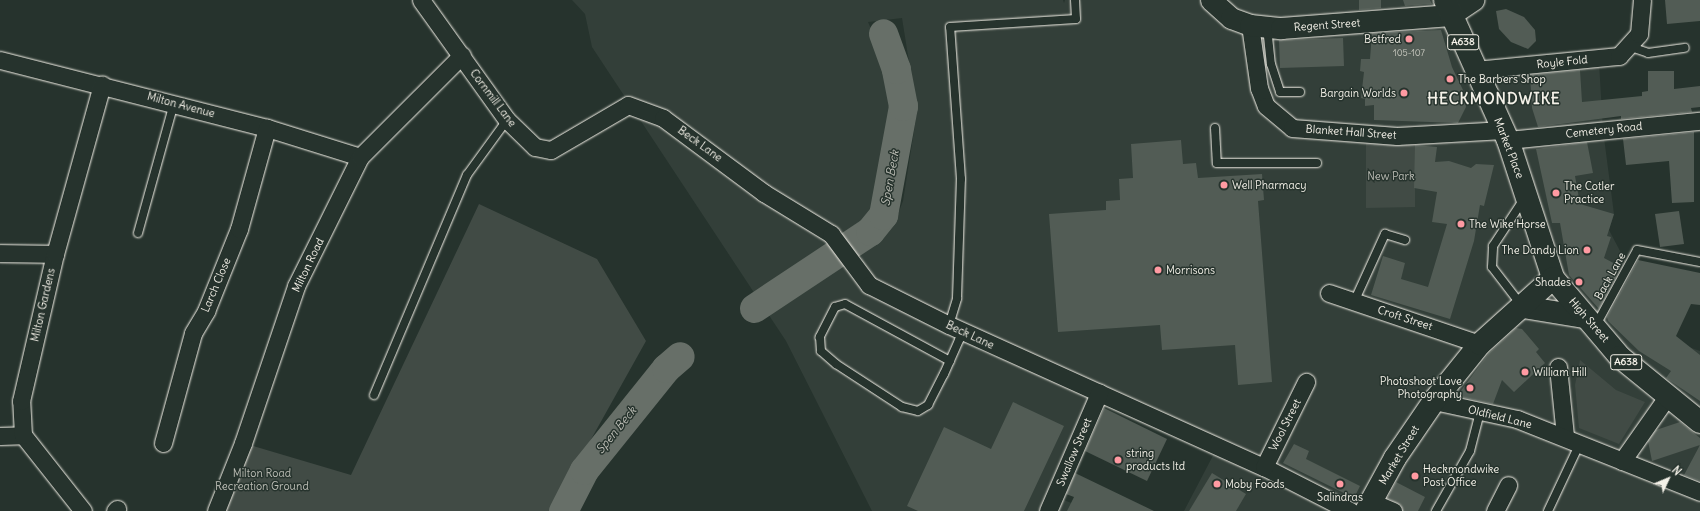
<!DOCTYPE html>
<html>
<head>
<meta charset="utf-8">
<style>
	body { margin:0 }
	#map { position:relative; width:1700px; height:511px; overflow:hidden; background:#26332d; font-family:Delius,sans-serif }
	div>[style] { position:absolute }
	.built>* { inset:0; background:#333f39 }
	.green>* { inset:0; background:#414b45 }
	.river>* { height:29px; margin:-14.5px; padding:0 14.5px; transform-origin:14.5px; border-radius:14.5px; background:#676f68 }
	.building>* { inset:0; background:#525c55 }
	.roads { filter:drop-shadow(0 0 1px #f4f1e8) drop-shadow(0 0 1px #f4f1e8) }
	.service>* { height:8px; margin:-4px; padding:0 4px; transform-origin:4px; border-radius:4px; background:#26332d }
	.minor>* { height:17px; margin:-8.5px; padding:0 8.5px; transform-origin:8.5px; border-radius:8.5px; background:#26332d }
	.tertiary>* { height:21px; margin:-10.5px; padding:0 10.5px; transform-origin:10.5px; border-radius:10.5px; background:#26332d }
	.secondary>* { height:22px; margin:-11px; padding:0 11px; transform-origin:11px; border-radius:11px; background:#26332d }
	.primary>* { height:22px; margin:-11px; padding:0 11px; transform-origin:11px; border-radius:11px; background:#26332d }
	.dots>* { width:11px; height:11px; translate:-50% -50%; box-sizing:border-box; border:2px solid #26332d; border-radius:50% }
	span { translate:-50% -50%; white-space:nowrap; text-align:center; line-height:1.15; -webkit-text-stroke:3px #26332d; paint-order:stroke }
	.number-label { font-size:9px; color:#ccccc3 }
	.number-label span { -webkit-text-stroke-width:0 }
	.shield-label span { padding:1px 3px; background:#26332d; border:1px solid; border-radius:3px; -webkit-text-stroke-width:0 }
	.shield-label { font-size:10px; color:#f4f1e8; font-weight:700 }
	.street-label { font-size:11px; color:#f4f1e8 }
	.poi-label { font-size:11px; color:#f4f1e8 }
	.right { translate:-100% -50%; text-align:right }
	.left { translate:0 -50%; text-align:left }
	.park-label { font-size:11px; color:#bebfb7 }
	.water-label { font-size:12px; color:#bcbdb5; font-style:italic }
	.district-label { font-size:15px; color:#f4f1e8; font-weight:700; letter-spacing:1px }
	.north { position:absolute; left:1648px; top:459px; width:40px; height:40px; -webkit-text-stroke:3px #26332d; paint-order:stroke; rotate:46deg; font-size:11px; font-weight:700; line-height:16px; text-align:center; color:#f4f1e8 }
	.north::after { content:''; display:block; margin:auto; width:14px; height:18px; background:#f4f1e8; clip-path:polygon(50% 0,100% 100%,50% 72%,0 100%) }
</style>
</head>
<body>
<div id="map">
	<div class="built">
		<div style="clip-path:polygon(evenodd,572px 0,1063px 0,1064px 3px,1065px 0,1455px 0,1487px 73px,1599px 62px,1603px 130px,1614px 214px,1609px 230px,1630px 270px,1619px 292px,1677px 343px,1700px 351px,1700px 511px,1184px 511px,1218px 446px,1099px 393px,1059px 498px,1091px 511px,872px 511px,786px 341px,592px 47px,585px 14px,572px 0,902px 18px,917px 112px,903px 201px,895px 222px,860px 252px,869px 284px,834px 239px,880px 208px,895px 83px,868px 22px,902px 18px,572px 0,951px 327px,1094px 391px,981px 351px,951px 327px)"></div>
	</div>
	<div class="green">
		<div style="clip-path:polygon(1366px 143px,1415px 145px,1415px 207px,1366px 208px)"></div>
		<div style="clip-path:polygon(479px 204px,597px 259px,646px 341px,551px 511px,216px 511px,243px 443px,351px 475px)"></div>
		<div style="clip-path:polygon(1580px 360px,1616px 390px,1645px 402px,1619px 444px,1579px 428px,1575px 385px)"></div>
	</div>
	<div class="river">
		<div style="left:754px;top:308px;width:139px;rotate:-33.6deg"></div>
		<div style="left:870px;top:231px;width:21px;rotate:-51deg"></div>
		<div style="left:883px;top:215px;width:111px;rotate:-79.6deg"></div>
		<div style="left:903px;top:106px;width:38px;rotate:-101deg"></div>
		<div style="left:896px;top:69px;width:38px;rotate:-110deg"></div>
		<div style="left:563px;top:511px;width:46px;rotate:-62.9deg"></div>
		<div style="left:584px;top:470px;width:131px;rotate:-51.2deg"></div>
		<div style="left:666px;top:368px;width:18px;rotate:-41deg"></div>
	</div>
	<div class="building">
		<div style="clip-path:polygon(1359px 0,1381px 0,1381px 8px,1359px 10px)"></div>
		<div style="clip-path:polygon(1403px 0,1430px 0,1432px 4px,1405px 6px)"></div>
		<div style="clip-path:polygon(1665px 0,1700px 0,1700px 21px,1667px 24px)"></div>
		<div style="clip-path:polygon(1506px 9px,1524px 17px,1535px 30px,1536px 41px,1528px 49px,1511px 42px,1499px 29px,1496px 11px)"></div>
		<div style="clip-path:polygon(1441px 30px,1452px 67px,1463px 90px,1466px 107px,1458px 123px,1374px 120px,1374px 105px,1365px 106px,1365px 99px,1361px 98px,1364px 72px,1360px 71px,1361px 59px,1370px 59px,1372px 33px)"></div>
		<div style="clip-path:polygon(1343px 38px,1344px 66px,1280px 68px,1279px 40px)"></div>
		<div style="clip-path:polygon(1580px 70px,1582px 102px,1642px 96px,1642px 92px,1648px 91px,1648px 71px,1674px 71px,1674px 89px,1700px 86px,1700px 107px,1691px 108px,1692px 112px,1621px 119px,1621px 116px,1538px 127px,1532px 108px,1530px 75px)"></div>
		<div style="clip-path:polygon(1694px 132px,1694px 202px,1672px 203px,1669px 161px,1626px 165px,1623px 139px)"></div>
		<div style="clip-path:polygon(1181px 140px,1183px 164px,1196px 163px,1198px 178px,1262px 174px,1264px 200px,1258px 201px,1272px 382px,1238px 385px,1235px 345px,1162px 350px,1160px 325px,1058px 332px,1049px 214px,1106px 210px,1106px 201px,1120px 200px,1119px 179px,1133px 178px,1131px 144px)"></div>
		<div style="clip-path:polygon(1587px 142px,1593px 173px,1575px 176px,1580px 204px,1614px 214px,1607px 236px,1611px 237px,1604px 258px,1621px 267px,1599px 309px,1569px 275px,1560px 223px,1552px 223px,1536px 149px)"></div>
		<div style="clip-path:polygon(1415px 145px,1437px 147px,1435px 162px,1449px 161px,1471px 168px,1476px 164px,1494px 165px,1484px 206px,1480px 205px,1474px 241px,1450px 319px,1371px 295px,1383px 256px,1405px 263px,1401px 279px,1428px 287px,1447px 224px,1432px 222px,1437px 192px,1414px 188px)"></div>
		<div style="clip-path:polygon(1679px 211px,1684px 244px,1660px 247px,1655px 214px)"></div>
		<div style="clip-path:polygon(1638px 260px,1700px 273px,1700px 305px,1691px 304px,1676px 336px,1700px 355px,1700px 401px,1666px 378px,1671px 371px,1639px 351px,1608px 321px,1607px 317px)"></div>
		<div style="clip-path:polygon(1516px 328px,1522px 329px,1539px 349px,1536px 352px,1545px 363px,1514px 392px,1502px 380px,1493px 404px,1457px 396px,1489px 353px)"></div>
		<div style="clip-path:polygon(1013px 402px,1064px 426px,1024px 511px,918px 511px,907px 506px,944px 427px,991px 449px)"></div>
		<div style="clip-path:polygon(1104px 408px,1167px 439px,1147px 481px,1085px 451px)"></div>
		<div style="clip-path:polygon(1680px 422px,1700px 438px,1700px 481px,1684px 475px,1700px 445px,1652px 461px,1648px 441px,1656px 430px)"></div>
		<div style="clip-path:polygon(1294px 444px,1309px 451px,1306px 459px,1360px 486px,1354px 498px,1283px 463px)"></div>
		<div style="clip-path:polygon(1075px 473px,1154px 511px,1067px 511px,1074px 497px,1066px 494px)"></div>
		<div style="clip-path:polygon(1212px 473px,1246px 494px,1236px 511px,1189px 511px)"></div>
		<div style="clip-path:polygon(1396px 482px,1425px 497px,1418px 511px,1403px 511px,1401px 505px,1387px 498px)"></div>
	</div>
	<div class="roads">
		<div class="service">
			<div style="left:1267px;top:27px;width:37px;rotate:84deg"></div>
			<div style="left:1271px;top:64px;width:29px;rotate:72deg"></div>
			<div style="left:1280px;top:92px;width:20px"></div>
			<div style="left:1628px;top:46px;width:21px;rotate:19deg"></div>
			<div style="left:1648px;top:53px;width:37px;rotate:-8deg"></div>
			<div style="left:1215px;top:128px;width:35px;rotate:87deg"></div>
			<div style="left:1217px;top:163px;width:100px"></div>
			<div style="left:138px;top:233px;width:135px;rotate:-74.5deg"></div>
			<div style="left:1354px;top:302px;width:75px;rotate:-65.5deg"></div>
			<div style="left:1385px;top:234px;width:21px;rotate:17deg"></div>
			<div style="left:1522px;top:306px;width:49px;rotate:-127.6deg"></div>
			<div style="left:1492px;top:267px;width:21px;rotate:-87deg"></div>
			<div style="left:1493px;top:246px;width:56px;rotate:-56.6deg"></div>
			<div style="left:949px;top:325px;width:28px;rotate:-73deg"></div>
			<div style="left:957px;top:298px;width:119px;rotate:-88.1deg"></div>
			<div style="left:961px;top:179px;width:152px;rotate:-94.1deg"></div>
			<div style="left:950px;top:27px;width:126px;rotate:-3.6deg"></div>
			<div style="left:1076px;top:19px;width:19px;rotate:-93deg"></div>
			<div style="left:1596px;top:325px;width:85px;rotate:-61.3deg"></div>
			<div style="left:1637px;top:250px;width:64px;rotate:10.8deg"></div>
			<div style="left:950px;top:361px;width:119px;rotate:-151.5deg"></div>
			<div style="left:845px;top:304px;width:10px;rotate:163deg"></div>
			<div style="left:835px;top:307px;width:34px;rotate:117deg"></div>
			<div style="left:820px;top:337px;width:14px;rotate:86deg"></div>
			<div style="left:821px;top:351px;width:20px;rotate:41deg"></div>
			<div style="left:836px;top:364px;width:79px;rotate:33.1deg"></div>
			<div style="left:902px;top:407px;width:16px;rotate:14deg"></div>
			<div style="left:918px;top:411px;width:12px;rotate:-31deg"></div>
			<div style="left:928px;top:405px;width:35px;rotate:-63deg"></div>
			<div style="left:944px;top:374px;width:37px;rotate:-66deg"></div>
			<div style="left:959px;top:340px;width:9px;rotate:-58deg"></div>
			<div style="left:374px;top:395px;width:239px;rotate:-67.1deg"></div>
			<div style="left:467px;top:175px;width:68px;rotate:-54deg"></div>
			<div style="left:1436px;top:511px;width:69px;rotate:-60.5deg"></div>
			<div style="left:1470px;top:451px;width:40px;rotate:-75.6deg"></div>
			<div style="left:1548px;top:511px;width:75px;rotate:-64.8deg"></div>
		</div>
		<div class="minor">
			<div style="left:421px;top:0;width:148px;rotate:54.4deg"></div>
			<div style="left:507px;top:120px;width:39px;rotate:44deg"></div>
			<div style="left:535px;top:147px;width:16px;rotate:11deg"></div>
			<div style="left:551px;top:150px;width:89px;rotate:-30.3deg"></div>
			<div style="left:628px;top:105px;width:37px;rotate:20deg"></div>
			<div style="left:663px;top:118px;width:126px;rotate:36.6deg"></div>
			<div style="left:764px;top:193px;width:79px;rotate:31.5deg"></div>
			<div style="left:831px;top:234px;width:64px;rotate:53.3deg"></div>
			<div style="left:869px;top:285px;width:89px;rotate:26.6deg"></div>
			<div style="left:949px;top:325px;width:346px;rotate:24.3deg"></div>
			<div style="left:1264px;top:467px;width:97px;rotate:27.1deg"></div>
			<div style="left:1250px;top:25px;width:64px;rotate:81.9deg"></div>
			<div style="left:1259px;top:88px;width:19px;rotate:69deg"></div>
			<div style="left:1266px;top:106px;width:34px;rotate:40deg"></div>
			<div style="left:1292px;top:128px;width:105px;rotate:4.4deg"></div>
			<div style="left:1397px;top:136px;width:107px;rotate:-3.2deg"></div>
			<div style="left:0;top:60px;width:276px;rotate:14.3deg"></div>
			<div style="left:267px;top:128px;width:97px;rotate:17.3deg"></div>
			<div style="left:1475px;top:70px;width:145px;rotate:-5.6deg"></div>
			<div style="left:1619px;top:56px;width:30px;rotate:-48deg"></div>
			<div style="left:1639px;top:34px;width:34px;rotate:-85deg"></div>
			<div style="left:1508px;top:140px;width:193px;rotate:-5.7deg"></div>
			<div style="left:0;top:253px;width:55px;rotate:1deg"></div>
			<div style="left:1329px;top:293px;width:159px;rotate:18.7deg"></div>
			<div style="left:1558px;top:367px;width:69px;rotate:84.2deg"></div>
			<div style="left:1434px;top:401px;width:85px;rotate:12.2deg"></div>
			<div style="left:1517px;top:419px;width:197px;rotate:21.7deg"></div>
			<div style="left:0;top:436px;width:23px;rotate:-2deg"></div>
			<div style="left:163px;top:443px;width:114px;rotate:-74.7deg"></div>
			<div style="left:193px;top:333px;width:26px;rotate:-59deg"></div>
			<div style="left:206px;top:311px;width:88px;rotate:-68.1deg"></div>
			<div style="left:239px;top:229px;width:105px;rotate:-74.5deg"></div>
			<div style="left:1622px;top:461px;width:78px;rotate:-54.9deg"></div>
			<div style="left:1264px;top:467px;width:95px;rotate:-63.7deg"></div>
			<div style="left:1372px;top:502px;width:23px;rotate:23deg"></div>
			<div style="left:83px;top:511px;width:97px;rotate:-128.3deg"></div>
			<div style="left:23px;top:435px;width:34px;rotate:-93deg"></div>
			<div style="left:21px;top:401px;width:151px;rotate:-77deg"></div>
			<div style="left:55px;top:254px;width:176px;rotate:-74.5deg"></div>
			<div style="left:115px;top:511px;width:3px;rotate:-45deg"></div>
			<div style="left:216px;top:511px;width:73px;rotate:-68.3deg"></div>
			<div style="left:243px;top:443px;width:166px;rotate:-71.3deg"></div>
			<div style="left:296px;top:286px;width:144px;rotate:-63.6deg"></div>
			<div style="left:360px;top:157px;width:144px;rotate:-45deg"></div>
			<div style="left:1048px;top:511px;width:129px;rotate:-66.6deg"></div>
			<div style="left:1495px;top:511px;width:29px;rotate:-63deg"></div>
		</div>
		<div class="tertiary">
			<div style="left:1211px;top:0;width:27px;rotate:42deg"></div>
			<div style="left:1231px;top:18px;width:20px;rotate:20deg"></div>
			<div style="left:1250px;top:25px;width:31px;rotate:6deg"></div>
			<div style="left:1281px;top:28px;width:170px;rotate:-4.4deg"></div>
		</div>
		<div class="secondary">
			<div style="left:1451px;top:15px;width:27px;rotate:-34deg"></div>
			<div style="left:1523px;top:307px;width:63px;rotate:9.2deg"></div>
			<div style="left:1366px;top:511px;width:60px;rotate:-61.3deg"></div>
			<div style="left:1395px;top:458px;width:69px;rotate:-55.6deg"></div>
			<div style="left:1434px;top:401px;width:73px;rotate:-51.1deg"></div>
			<div style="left:1480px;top:344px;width:98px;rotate:-42.1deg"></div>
		</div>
		<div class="primary">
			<div style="left:1445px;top:0;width:154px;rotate:65.8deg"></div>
			<div style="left:1508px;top:140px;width:145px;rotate:71.9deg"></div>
			<div style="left:1553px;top:278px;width:104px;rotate:49.7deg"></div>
			<div style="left:1620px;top:357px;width:103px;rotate:39.1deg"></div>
		</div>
	</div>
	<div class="dots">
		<div style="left:1409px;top:39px;background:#ff9aa2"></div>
		<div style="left:1450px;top:79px;background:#ff9aa2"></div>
		<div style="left:1404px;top:93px;background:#ff9aa2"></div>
		<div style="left:1224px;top:185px;background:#ff9aa2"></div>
		<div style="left:1556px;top:193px;background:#ff9aa2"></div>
		<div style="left:1461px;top:224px;background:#ff9aa2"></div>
		<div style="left:1587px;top:250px;background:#ff9aa2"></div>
		<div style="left:1158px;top:270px;background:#ff9aa2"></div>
		<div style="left:1579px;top:282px;background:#ff9aa2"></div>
		<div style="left:1525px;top:372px;background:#ff9aa2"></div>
		<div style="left:1470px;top:388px;background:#ff9aa2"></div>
		<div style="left:1118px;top:460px;background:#ff9aa2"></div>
		<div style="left:1415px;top:476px;background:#ff9aa2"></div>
		<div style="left:1217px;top:484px;background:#ff9aa2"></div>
		<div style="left:1340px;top:484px;background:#ff9aa2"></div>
	</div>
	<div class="number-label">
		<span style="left:1409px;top:53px">105-107</span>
	</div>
	<div class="shield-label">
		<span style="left:1463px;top:42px">A638</span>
		<span style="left:1626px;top:362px">A638</span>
	</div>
	<div class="street-label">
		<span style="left:1327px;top:25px;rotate:-4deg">Regent Street</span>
		<span style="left:1562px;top:62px;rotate:-6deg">Royle Fold</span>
		<span style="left:493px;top:98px;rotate:53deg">Cornmill Lane</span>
		<span style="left:181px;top:105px;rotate:15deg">Milton Avenue</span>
		<span style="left:1604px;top:130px;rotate:-6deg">Cemetery Road</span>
		<span style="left:1351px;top:132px;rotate:4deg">Blanket Hall Street</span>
		<span style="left:700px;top:144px;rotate:36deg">Beck Lane</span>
		<span style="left:1509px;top:148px;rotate:69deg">Market Place</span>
		<span style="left:308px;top:265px;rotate:-64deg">Milton Road</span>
		<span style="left:1610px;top:276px;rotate:-61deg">Back Lane</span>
		<span style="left:216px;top:285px;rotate:-67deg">Larch Close</span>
		<span style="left:43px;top:305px;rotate:-77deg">Milton Gardens</span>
		<span style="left:1405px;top:318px;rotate:18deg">Croft Street</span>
		<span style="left:1589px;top:320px;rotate:49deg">High Street</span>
		<span style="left:970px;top:335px;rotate:25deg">Beck Lane</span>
		<span style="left:1500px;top:417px;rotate:14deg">Oldfield Lane</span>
		<span style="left:1285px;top:425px;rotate:-63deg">Wool Street</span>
		<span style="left:1074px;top:452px;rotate:-67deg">Swallow Street</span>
		<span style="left:1399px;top:455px;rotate:-59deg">Market Street</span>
	</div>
	<div class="poi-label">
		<span class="right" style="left:1401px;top:39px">Betfred</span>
		<span class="left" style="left:1458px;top:79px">The Barbers Shop</span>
		<span class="right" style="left:1396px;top:93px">Bargain Worlds</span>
		<span class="left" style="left:1232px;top:185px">Well Pharmacy</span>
		<span class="left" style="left:1564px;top:193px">The Cotler<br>Practice</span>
		<span class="left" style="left:1469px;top:224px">The Wike Horse</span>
		<span class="right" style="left:1579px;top:250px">The Dandy Lion</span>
		<span class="left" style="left:1166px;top:270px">Morrisons</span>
		<span class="right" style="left:1571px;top:282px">Shades</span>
		<span class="left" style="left:1533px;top:372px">William Hill</span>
		<span class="right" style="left:1462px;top:388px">Photoshoot Love<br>Photography</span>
		<span class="left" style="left:1126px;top:460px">string<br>products ltd</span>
		<span class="left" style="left:1423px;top:476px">Heckmondwike<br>Post Office</span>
		<span class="left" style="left:1225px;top:484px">Moby Foods</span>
		<span style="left:1340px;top:497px">Salindras</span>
	</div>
	<div class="park-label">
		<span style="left:1391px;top:176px">New Park</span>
		<span style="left:262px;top:480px">Milton Road<br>Recreation Ground</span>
	</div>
	<div class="water-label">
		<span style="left:890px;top:178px;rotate:-80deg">Spen Beck</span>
		<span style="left:616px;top:430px;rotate:-51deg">Spen Beck</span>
	</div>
	<div class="district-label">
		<span style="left:1494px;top:99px">HECKMONDWIKE</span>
	</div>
	<div class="north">N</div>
</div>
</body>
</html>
